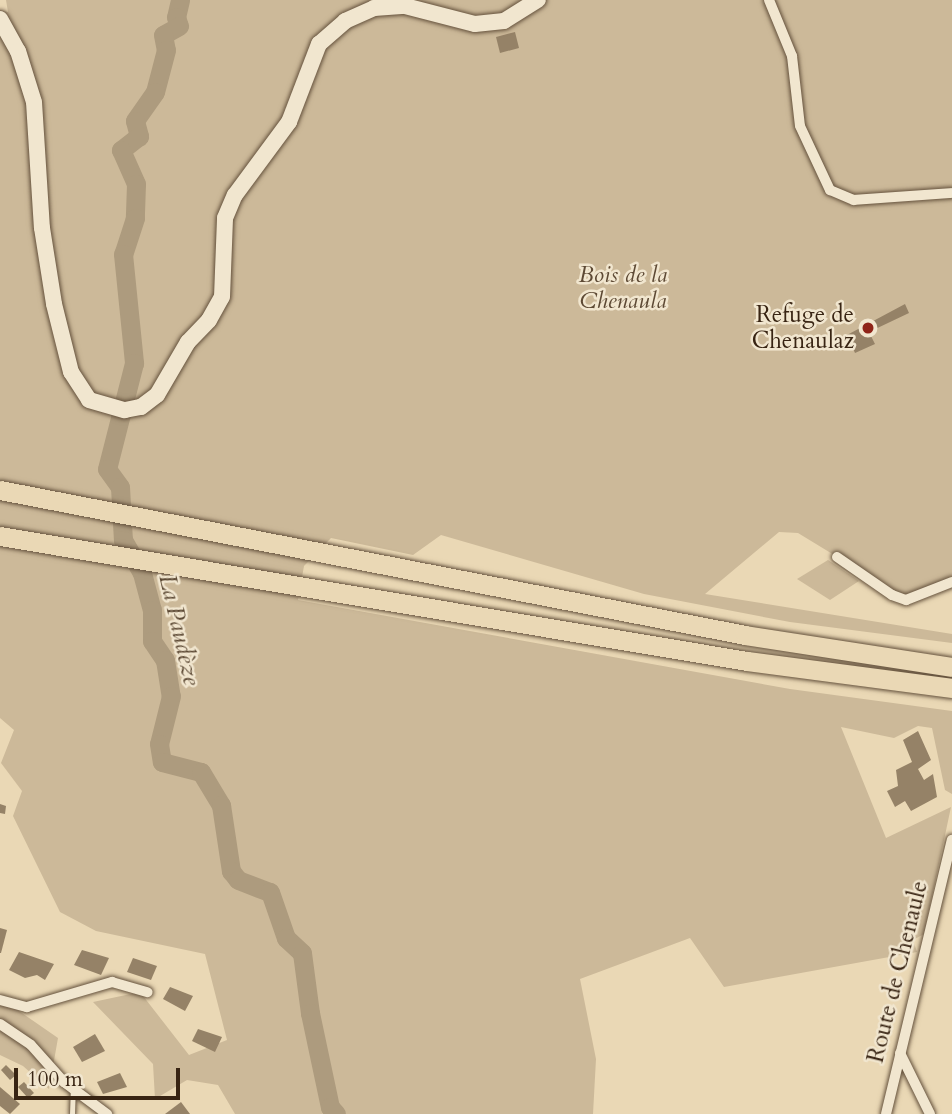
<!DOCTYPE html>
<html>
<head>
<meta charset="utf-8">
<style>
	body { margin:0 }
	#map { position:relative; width:952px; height:1114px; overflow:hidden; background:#ead8b5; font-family:Cardo,serif }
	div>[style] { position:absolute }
	.green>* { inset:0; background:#ccb999 }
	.river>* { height:19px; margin:-9.5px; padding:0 9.5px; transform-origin:9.5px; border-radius:9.5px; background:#ad9b7e }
	.building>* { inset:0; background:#958267 }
	.roads { filter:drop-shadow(0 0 2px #64513c) drop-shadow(0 0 2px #64513c) }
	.lane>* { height:5px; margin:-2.5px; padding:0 2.5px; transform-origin:2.5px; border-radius:2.5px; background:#f1e6cf }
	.street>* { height:10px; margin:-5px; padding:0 5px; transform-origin:5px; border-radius:5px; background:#f1e6cf }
	.secondary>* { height:16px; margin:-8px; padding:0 8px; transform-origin:8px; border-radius:8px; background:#f1e6cf }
	.highway>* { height:19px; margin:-9.5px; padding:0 9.5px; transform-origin:9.5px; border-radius:9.5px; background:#ead8b5 }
	.dots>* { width:19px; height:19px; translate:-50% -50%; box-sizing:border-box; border:4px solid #f1e6cf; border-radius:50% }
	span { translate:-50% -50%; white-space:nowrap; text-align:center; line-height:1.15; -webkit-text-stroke:5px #f1e6cf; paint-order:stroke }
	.park-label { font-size:23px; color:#5d4934; font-style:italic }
	.poi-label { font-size:23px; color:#382413 }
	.right { translate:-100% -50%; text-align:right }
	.street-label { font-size:23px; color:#382413 }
	.water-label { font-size:24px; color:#5b4833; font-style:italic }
	.scale { position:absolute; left:14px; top:1068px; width:166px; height:32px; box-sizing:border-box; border:4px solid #382413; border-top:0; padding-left:9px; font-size:21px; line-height:24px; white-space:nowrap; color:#382413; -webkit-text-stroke:5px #f1e6cf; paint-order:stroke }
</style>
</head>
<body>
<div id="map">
	<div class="green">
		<div style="clip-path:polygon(6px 0,952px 0,952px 578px,903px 597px,798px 533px,779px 532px,705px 594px,952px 634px,952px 643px,790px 622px,644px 594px,441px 535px,413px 555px,331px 538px,304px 566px,298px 600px,790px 689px,952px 711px,952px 794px,945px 790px,932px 728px,918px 726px,894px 738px,841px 727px,886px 838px,951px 807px,924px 934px,913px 940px,917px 952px,724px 987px,690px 938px,580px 979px,596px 1059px,593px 1114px,235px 1114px,218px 1085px,187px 1080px,155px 1099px,153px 1064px,93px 1002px,140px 992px,189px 1055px,227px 1040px,205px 954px,96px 931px,60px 912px,13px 816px,22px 791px,1px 763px,14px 730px,0 718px,0 10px,8px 12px)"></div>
		<div style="clip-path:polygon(828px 560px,859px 581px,830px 600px,797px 579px)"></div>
		<div style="clip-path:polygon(6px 1002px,58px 1038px,49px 1089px,23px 1066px,0 1055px,0 1004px)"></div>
	</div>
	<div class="river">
		<div style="left:180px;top:0;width:17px;rotate:103deg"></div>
		<div style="left:176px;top:17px;width:9px;rotate:72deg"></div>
		<div style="left:179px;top:26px;width:18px;rotate:151deg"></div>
		<div style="left:163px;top:35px;width:15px;rotate:79deg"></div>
		<div style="left:166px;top:50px;width:43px;rotate:104.7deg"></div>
		<div style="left:155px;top:92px;width:35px;rotate:125deg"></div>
		<div style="left:135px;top:121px;width:16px;rotate:75deg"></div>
		<div style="left:139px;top:136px;width:23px;rotate:142deg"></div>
		<div style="left:121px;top:150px;width:37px;rotate:66deg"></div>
		<div style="left:136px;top:184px;width:34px;rotate:92deg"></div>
		<div style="left:135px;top:218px;width:38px;rotate:108deg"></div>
		<div style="left:123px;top:254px;width:110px;rotate:84.2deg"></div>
		<div style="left:134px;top:363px;width:109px;rotate:104.3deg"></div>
		<div style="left:107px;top:469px;width:22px;rotate:54deg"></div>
		<div style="left:120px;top:487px;width:53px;rotate:86.8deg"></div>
		<div style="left:123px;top:540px;width:38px;rotate:60deg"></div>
		<div style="left:142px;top:573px;width:38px;rotate:75deg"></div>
		<div style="left:152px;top:610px;width:31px;rotate:90deg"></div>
		<div style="left:152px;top:641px;width:23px;rotate:56deg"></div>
		<div style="left:165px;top:660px;width:36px;rotate:81deg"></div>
		<div style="left:171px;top:696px;width:49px;rotate:104deg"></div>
		<div style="left:159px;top:744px;width:18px;rotate:81deg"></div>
		<div style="left:162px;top:762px;width:40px;rotate:14.4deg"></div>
		<div style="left:201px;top:772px;width:39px;rotate:59deg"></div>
		<div style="left:221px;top:805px;width:67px;rotate:81.4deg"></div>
		<div style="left:231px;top:871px;width:11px;rotate:52deg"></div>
		<div style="left:238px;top:880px;width:34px;rotate:21deg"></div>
		<div style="left:270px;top:892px;width:49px;rotate:70.8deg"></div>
		<div style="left:286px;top:938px;width:22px;rotate:43deg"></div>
		<div style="left:302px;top:953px;width:61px;rotate:82.4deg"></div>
		<div style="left:310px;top:1013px;width:96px;rotate:78deg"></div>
		<div style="left:330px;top:1107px;width:9px;rotate:49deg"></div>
	</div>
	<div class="building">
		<div style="clip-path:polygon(515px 32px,519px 48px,500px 53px,496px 37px)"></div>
		<div style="clip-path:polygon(905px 304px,909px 313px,869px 332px,875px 344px,855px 353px,847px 335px)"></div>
		<div style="clip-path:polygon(918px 731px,931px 760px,918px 769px,924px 780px,933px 774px,937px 797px,911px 811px,905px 801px,895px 807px,887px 791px,898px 786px,896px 770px,912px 762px,903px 740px)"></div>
		<div style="clip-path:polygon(0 804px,6px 806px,5px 814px,0 813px)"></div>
		<div style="clip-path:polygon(0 928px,7px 930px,1px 953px,0 953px)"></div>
		<div style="clip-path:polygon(82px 950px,109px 958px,101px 975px,74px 965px)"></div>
		<div style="clip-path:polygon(19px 952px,54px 964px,45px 980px,37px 975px,25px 978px,9px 970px)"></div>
		<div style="clip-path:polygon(133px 958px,157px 966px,151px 980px,127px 972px)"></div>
		<div style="clip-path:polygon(170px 987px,193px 996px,185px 1011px,163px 999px)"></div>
		<div style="clip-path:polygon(198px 1029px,222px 1037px,215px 1052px,192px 1041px)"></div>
		<div style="clip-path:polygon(95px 1034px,105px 1051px,82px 1062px,73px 1047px)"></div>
		<div style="clip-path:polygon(6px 1065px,16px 1075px,10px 1080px,1px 1070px)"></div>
		<div style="clip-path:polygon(120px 1073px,127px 1087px,103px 1094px,97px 1082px)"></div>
		<div style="clip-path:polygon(24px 1082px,34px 1093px,28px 1098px,18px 1087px)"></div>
		<div style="clip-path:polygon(0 1087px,20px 1104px,10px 1114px,0 1106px)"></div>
		<div style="clip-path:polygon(181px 1102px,190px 1114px,165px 1114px)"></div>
	</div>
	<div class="roads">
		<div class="lane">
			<div style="left:72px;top:1114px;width:25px;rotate:-88deg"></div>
		</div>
		<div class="street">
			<div style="left:769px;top:0;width:61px;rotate:67.7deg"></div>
			<div style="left:792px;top:56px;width:70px;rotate:83.5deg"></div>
			<div style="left:800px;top:126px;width:71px;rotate:64.9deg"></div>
			<div style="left:830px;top:190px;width:26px;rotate:23deg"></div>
			<div style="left:854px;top:200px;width:98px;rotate:-4.1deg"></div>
			<div style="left:837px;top:557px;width:67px;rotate:34.6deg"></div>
			<div style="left:892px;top:595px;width:15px;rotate:20deg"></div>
			<div style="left:906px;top:600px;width:49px;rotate:-21.4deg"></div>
			<div style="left:0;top:1000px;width:28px;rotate:15deg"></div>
			<div style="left:27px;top:1007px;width:89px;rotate:-16.4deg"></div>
			<div style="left:112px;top:982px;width:37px;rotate:16deg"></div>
			<div style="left:0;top:1024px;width:37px;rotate:34deg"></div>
			<div style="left:31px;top:1045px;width:50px;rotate:48.3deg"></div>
			<div style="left:64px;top:1082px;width:54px;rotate:36.7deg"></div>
			<div style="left:900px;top:1053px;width:68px;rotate:63.8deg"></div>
			<div style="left:886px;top:1114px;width:282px;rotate:-76.5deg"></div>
		</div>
		<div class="secondary">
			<div style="left:0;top:19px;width:37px;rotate:61deg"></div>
			<div style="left:18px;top:51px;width:53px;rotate:72.6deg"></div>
			<div style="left:34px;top:102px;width:126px;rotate:86.4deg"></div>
			<div style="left:42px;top:228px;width:77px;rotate:81deg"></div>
			<div style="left:54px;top:304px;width:70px;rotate:76deg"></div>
			<div style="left:71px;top:372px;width:33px;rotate:57deg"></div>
			<div style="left:89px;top:400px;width:37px;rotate:16deg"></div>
			<div style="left:125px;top:410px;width:16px;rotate:-11deg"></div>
			<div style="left:141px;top:407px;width:20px;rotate:-37deg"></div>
			<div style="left:157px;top:395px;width:61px;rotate:-59.7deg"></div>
			<div style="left:188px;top:342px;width:30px;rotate:-46deg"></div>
			<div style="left:209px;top:320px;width:26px;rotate:-61deg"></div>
			<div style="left:222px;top:297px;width:79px;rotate:-87.8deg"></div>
			<div style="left:225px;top:218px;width:25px;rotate:-67deg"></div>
			<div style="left:235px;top:195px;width:91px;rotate:-53.5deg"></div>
			<div style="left:289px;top:122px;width:84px;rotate:-69deg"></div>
			<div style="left:319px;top:44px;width:35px;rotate:-41deg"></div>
			<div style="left:345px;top:21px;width:32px;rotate:-24deg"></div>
			<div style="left:374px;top:8px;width:31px;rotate:-4deg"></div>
			<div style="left:405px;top:6px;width:72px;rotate:14.4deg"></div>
			<div style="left:475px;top:24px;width:29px;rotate:-6deg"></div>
			<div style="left:504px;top:21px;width:40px;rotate:-32deg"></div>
		</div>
		<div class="highway">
			<div style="left:0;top:490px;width:759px;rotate:11.01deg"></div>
			<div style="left:745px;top:635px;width:209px;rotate:8.8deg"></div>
			<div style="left:0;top:536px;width:757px;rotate:9.5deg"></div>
			<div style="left:747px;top:661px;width:207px;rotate:7.5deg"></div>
		</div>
	</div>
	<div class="dots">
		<div style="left:868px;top:328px;background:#8f2418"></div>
	</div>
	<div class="park-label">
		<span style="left:623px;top:288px">Bois de la<br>Chenaula</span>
	</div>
	<div class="poi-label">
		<span class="right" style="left:854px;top:328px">Refuge de<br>Chenaulaz</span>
	</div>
	<div class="street-label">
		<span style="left:898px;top:972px;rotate:-76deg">Route de Chenaule</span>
	</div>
	<div class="water-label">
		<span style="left:179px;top:630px;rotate:77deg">La Paudèze</span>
	</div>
	<div class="scale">100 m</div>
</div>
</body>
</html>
